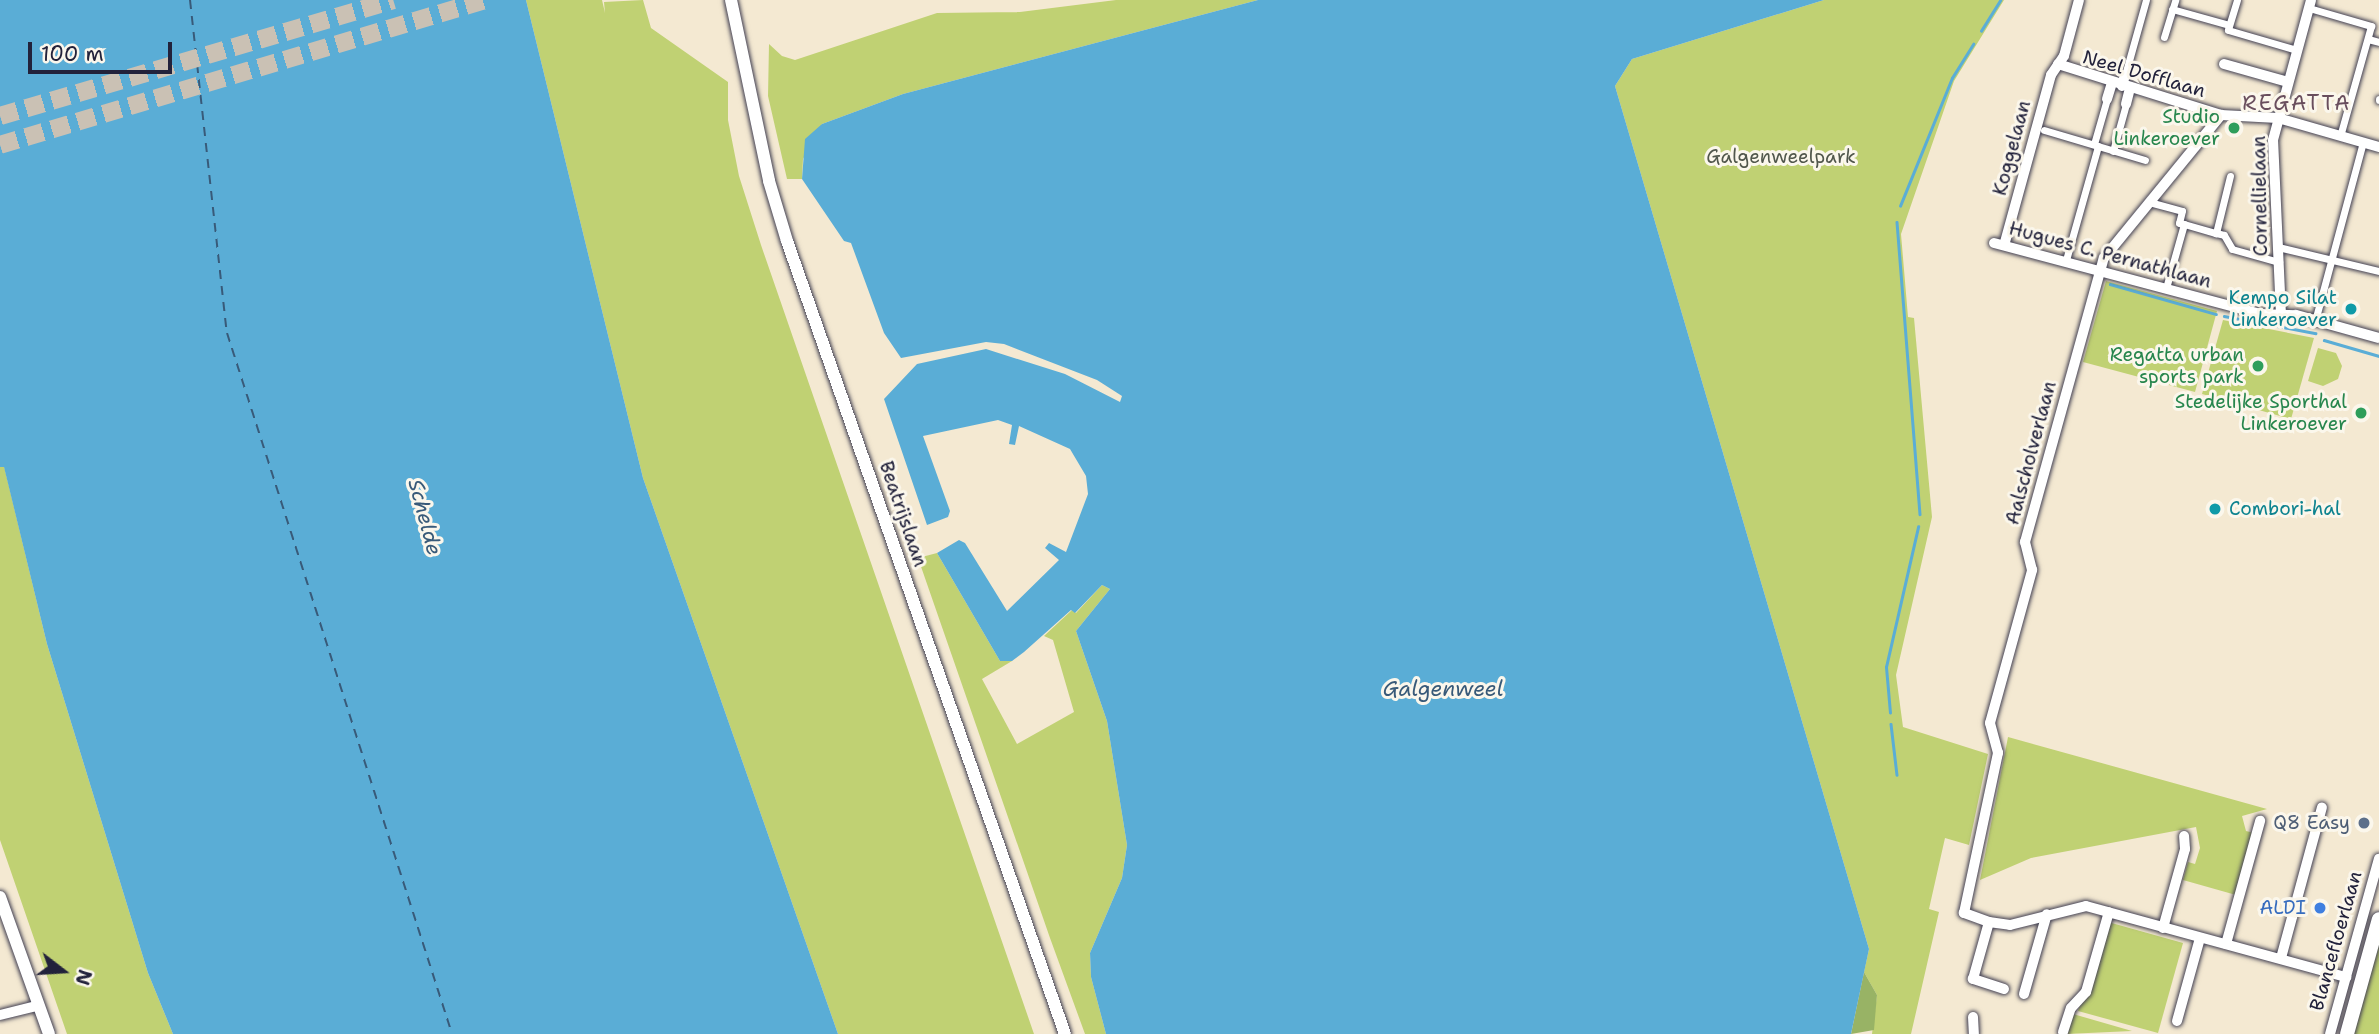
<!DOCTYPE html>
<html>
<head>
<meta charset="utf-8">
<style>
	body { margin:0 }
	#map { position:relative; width:2379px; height:1034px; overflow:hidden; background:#f4e9d2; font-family:"Shantell Sans",sans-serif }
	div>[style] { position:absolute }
	.green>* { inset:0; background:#c0d173 }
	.forest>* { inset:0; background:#98b365 }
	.water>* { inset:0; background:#5aadd6 }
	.stream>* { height:2.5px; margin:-1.25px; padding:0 1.25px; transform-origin:1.25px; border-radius:1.25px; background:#5aadd6 }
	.ferry>* { height:2px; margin-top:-1px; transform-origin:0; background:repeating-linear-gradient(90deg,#385a79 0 9px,transparent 0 16px) }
	.motorway-tunnel>* { height:18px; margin-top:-9px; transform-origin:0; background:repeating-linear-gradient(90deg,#cac1b4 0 18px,transparent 0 27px) }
	.roads { filter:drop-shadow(0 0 2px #424052) drop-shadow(0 0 2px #424052) }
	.pedestrian>* { height:7px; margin:-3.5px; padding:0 3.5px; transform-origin:3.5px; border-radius:3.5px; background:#fff }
	.minor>* { height:10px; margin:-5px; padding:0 5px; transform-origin:5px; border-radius:5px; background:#fff }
	.tertiary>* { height:12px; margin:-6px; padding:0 6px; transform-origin:6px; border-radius:6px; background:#fff }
	.secondary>* { height:14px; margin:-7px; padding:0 7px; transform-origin:7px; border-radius:7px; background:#fff }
	.dots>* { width:19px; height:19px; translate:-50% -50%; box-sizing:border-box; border:4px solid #fbf7ec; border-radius:50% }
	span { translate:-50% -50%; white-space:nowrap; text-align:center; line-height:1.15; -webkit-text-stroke:6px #fbf7ec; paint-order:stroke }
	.street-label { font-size:19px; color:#22223b }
	.leisure-label { font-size:19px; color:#27864d }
	.right { translate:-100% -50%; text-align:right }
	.park-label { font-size:19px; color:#51574c }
	.culture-label { font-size:19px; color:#0d838f }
	.left { translate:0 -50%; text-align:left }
	.service-label { font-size:19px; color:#4e5e75 }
	.shop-label { font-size:19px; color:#366cbe }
	.neighbourhood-label { font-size:21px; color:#694e5d; letter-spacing:2px }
	.water-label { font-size:21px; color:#385a79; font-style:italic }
	.north { position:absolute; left:28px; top:936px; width:70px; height:70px; -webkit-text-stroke:5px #fbf7ec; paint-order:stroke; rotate:107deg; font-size:19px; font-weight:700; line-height:28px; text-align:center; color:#22223b }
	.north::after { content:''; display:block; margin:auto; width:24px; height:32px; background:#22223b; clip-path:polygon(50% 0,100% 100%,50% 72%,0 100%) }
	.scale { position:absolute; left:28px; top:42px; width:144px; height:32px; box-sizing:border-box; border:4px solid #22223b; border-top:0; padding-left:9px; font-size:21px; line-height:24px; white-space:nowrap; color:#22223b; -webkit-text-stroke:5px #fbf7ec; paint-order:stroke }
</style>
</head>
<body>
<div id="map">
	<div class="green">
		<div style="clip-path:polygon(526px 0,602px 0,605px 13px,604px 2px,643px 0,651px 28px,728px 82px,728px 120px,739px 176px,761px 245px,1034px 1034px,838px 1034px,643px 478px)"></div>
		<div style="clip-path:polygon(1116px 0,1258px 0,903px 94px,822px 124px,803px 159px,802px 179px,787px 179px,768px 96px,769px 44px,782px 56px,795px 60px,937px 13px,1020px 12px)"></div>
		<div style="clip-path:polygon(1824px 0,2004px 0,1954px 81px,1901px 234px,1908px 317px,1914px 318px,1932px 517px,1896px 675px,1903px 727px,1988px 754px,1969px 845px,1945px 838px,1929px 909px,1939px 912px,1911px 1034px,1872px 1034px,1877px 995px,1864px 972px,1869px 949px,1615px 86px,1632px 59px)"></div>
		<div style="clip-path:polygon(2106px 281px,2217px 311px,2195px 392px,2083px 362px)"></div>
		<div style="clip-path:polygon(2223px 320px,2314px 338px,2291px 419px,2202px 394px)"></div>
		<div style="clip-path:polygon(2318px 348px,2336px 353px,2342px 366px,2338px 379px,2323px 386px,2308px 381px)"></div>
		<div style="clip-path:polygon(4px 466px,47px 644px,148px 973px,173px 1034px,67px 1034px,0 840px,0 467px)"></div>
		<div style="clip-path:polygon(937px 553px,1000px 661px,1012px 661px,982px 679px,1017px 744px,1074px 712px,1053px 640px,1044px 636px,1072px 610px,1076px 613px,1102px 585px,1110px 589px,1076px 631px,1107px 721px,1127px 845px,1122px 878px,1090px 953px,1091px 977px,1106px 1034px,1085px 1034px,1050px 938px,918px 558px)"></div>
		<div style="clip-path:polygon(2008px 737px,2267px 809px,2242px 816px,2246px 831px,2254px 833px,2236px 895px,2183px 880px,2188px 862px,2195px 864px,2200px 848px,2196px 827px,2031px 858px,1980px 880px)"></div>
		<div style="clip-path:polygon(2108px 922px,2183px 943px,2158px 1033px,2078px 1011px)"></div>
		<div style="clip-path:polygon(2379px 941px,2379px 1034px,2353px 1034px)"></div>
		<div style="clip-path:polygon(2073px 1014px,2132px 1031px,2066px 1034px)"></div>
	</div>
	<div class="forest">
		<div style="clip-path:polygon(1864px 972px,1877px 995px,1874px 1030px,1851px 1034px)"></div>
	</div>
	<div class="water">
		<div style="clip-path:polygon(0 0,526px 0,643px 478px,838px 1034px,173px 1034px,148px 973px,47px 644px,4px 467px,0 467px)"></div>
		<div style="clip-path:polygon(1258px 0,1824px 0,1632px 59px,1615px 86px,1869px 949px,1851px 1034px,1106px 1034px,1091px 977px,1090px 953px,1122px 878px,1127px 845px,1107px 721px,1076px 631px,1110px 589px,1102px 585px,1075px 613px,1071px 610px,1024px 652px,1012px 661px,1000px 661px,937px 553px,959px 540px,965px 543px,1007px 611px,1059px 560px,1045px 548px,1049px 543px,1066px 552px,1088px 494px,1086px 476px,1070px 449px,1019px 426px,1015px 445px,1009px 444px,1012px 425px,998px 420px,923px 436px,950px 511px,948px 517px,927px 525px,884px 399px,917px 364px,986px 349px,1065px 374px,1120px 402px,1122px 396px,1097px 380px,1004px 344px,986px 342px,901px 358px,884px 333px,851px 243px,844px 241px,802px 179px,805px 139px,822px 124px,903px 94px)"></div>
	</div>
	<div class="stream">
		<div style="left:1981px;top:31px;width:36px;rotate:-58deg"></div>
		<div style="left:1900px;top:206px;width:138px;rotate:-67.9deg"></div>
		<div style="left:1952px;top:78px;width:40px;rotate:-58deg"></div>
		<div style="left:1897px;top:222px;width:293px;rotate:85.5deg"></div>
		<div style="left:2110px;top:284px;width:110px;rotate:15.8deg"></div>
		<div style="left:2224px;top:316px;width:93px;rotate:10.6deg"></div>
		<div style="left:2324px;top:340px;width:57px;rotate:16.2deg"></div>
		<div style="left:1890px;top:713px;width:46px;rotate:-95deg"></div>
		<div style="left:1886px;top:667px;width:144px;rotate:-77.1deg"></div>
		<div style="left:1891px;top:724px;width:51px;rotate:83.3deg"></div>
	</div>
	<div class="ferry">
		<div style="left:190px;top:0;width:335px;rotate:83.7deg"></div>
		<div style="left:227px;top:333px;width:736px;rotate:72.2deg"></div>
	</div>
	<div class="motorway-tunnel">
		<div style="left:0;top:116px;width:410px;rotate:-16.4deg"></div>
		<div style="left:0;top:145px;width:506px;rotate:-16.65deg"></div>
	</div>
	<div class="roads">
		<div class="pedestrian">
			<div style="left:2237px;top:0;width:31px;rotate:107deg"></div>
			<div style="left:2228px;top:30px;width:72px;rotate:16.2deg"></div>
			<div style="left:2309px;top:8px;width:65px;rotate:16.2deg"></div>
			<div style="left:2371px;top:26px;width:114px;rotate:105.7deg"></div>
			<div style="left:2172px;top:9px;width:59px;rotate:15.7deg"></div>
			<div style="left:2164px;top:37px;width:39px;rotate:-73deg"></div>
			<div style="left:2368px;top:39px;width:11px;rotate:15deg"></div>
			<div style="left:2125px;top:75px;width:78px;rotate:-74.4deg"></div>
			<div style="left:2379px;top:100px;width:1px;rotate:-90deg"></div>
			<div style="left:2044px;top:130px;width:56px;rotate:16.5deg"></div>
			<div style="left:2094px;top:144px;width:47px;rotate:-73.9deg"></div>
			<div style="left:2113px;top:151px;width:49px;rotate:-74.5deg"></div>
			<div style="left:2230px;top:176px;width:59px;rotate:103.8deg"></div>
			<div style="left:2216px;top:233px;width:8px;rotate:14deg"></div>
			<div style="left:2224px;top:235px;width:16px;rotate:60deg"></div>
			<div style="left:2232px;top:249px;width:49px;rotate:15.5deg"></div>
			<div style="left:2149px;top:202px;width:34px;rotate:15deg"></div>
			<div style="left:2182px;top:211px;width:12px;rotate:104deg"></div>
			<div style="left:2179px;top:223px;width:5px;rotate:11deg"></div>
			<div style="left:2278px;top:247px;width:104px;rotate:13.4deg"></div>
			<div style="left:2066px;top:260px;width:118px;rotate:-74.3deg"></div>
			<div style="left:2098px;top:146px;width:49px;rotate:16.6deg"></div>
			<div style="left:2166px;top:288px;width:66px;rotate:-74.3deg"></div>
			<div style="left:2184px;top:224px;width:33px;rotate:16deg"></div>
			<div style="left:2315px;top:321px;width:185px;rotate:-75deg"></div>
		</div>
		<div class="minor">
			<div style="left:2058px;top:64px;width:171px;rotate:17.4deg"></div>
			<div style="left:2221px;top:115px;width:57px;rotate:3deg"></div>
			<div style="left:2278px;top:118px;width:105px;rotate:16deg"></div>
			<div style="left:2224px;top:64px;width:66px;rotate:15.7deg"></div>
			<div style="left:2122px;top:86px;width:11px;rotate:-75deg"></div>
			<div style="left:2107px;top:99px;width:17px;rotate:-73deg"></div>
			<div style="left:2126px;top:104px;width:16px;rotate:-76deg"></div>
			<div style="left:2005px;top:242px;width:173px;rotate:-74.6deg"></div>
			<div style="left:2051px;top:75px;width:23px;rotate:-56deg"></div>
			<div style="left:2064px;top:56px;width:58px;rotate:-75deg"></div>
			<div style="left:1994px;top:243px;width:275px;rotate:14.9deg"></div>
			<div style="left:2260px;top:314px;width:36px;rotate:2deg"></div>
			<div style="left:2296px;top:315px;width:86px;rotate:15.5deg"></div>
			<div style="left:2281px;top:315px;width:175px;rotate:-92.6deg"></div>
			<div style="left:2273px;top:140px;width:145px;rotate:-74.8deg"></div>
			<div style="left:1989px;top:922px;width:27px;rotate:-160deg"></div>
			<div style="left:1964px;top:913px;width:164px;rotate:-78deg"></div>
			<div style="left:1998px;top:753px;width:31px;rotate:-105deg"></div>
			<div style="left:1990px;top:723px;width:159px;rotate:-74.6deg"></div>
			<div style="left:2032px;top:570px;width:29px;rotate:-104deg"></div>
			<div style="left:2025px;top:542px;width:295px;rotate:-74.5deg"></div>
			<div style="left:2104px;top:258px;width:185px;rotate:-50.7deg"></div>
			<div style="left:2163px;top:928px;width:82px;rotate:-74.4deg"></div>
			<div style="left:2185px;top:849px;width:13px;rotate:-94deg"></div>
			<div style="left:2226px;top:944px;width:128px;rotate:-74.5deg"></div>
			<div style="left:2281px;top:958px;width:156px;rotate:-74.8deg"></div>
			<div style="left:2004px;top:989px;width:33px;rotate:-162deg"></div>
			<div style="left:1973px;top:979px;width:59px;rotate:-74.3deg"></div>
			<div style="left:1989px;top:922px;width:21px;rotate:8deg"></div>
			<div style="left:2010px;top:925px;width:78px;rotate:-14deg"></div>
			<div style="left:2086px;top:906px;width:270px;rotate:15.3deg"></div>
			<div style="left:2024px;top:994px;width:83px;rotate:-74deg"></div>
			<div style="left:0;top:1015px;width:38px;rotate:-14deg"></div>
			<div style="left:1973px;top:1017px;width:17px;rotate:87deg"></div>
			<div style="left:2177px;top:1021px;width:86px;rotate:-74.5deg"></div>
			<div style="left:2063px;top:1032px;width:25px;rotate:-72deg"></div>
			<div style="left:2071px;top:1008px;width:22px;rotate:-47deg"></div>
			<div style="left:2086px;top:992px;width:83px;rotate:-74deg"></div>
			<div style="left:2330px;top:1034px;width:182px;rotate:-74.4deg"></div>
		</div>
		<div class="tertiary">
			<div style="left:731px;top:0;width:185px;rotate:78.1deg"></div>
			<div style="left:769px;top:181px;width:63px;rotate:73.3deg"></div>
			<div style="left:787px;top:241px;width:840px;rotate:70.68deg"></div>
			<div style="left:0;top:897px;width:145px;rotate:70.3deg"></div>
		</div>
		<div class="secondary">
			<div style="left:2347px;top:1034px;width:119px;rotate:-74.5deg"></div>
		</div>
	</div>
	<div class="dots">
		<div style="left:2234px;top:128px;background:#2e9e5b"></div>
		<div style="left:2351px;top:309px;background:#0f9aa8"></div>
		<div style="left:2258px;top:366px;background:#2e9e5b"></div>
		<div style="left:2361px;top:413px;background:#2e9e5b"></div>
		<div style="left:2215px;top:509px;background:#0f9aa8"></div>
		<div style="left:2364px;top:823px;background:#5c6f8a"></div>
		<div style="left:2320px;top:908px;background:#3f7fe0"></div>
	</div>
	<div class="street-label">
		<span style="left:2144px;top:74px;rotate:16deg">Neel Dofflaan</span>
		<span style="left:2012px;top:148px;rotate:-75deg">Koggelaan</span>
		<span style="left:2260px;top:196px;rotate:-91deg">Cornellielaan</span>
		<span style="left:2110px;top:255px;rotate:15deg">Hugues C. Pernathlaan</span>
		<span style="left:2031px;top:453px;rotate:-75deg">Aalscholverlaan</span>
		<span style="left:903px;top:514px;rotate:71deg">Beatrijslaan</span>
		<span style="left:2336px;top:941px;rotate:-74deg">Blancefloerlaan</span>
	</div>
	<div class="leisure-label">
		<span class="right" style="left:2220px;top:128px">Studio<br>Linkeroever</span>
		<span class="right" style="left:2244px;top:366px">Regatta urban<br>sports park</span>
		<span class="right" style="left:2347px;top:413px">Stedelijke Sporthal<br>Linkeroever</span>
	</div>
	<div class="park-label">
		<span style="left:1781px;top:157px">Galgenweelpark</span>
	</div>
	<div class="culture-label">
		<span class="right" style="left:2337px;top:309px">Kempo Silat<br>Linkeroever</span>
		<span class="left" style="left:2229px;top:509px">Combori-hal</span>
	</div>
	<div class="service-label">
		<span class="right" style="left:2350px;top:823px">Q8 Easy</span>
	</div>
	<div class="shop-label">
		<span class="right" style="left:2306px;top:908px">ALDI</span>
	</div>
	<div class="neighbourhood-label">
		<span style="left:2297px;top:103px">REGATTA</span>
	</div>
	<div class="water-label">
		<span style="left:425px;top:517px;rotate:75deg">Schelde</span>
		<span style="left:1443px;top:689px">Galgenweel</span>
	</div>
	<div class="north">N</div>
	<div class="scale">100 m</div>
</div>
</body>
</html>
